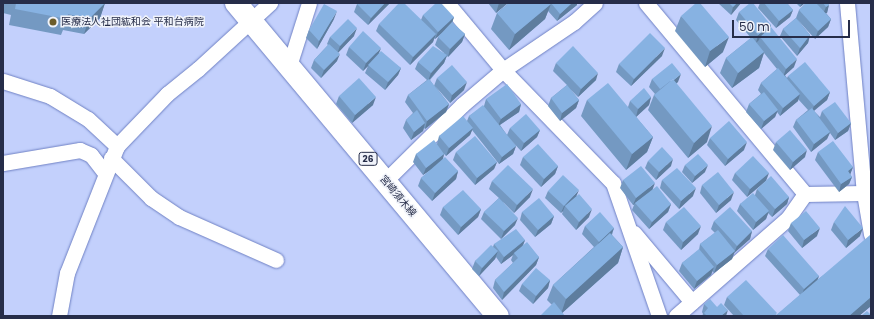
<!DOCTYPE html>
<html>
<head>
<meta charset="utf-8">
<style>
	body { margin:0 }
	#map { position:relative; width:874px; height:319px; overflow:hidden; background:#c3d0fc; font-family:Poppins,"Noto Sans JP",sans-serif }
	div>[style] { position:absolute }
	.roads { filter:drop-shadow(0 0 1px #6f81c4) drop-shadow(0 0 1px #6f81c4) }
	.street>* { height:15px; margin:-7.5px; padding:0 7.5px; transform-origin:7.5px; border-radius:7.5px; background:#fff }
	.primary>* { height:22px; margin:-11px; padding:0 11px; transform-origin:11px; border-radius:11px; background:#fff }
	.wall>* { inset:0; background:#7499c2 }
	.shaded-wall>* { inset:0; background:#5e7d9e }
	.building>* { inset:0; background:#87b2e2 }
	.dots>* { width:11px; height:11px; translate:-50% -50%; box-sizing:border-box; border:2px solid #f0f3fa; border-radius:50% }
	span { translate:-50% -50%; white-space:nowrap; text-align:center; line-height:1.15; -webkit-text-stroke:3px #f0f3fa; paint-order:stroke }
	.shield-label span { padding:1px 3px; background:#f0f3fa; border:1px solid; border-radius:3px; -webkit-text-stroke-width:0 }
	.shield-label { font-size:9px; color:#262d49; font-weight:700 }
	.poi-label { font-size:10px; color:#262d49 }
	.left { translate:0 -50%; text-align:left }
	.street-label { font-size:10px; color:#262d49 }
	.frame { position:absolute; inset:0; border:4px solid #262d49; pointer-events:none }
	.scale { position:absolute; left:732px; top:20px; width:118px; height:18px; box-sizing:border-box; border:2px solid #262d49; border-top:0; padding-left:5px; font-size:12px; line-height:14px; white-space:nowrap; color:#262d49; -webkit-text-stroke:3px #f0f3fa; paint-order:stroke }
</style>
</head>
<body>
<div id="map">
	<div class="roads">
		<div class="street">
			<div style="left:447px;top:3px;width:87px;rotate:50.1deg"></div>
			<div style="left:503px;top:70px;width:158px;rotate:45.8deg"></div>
			<div style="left:613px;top:183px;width:141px;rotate:70.9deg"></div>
			<div style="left:646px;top:3px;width:249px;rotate:50.2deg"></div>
			<div style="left:847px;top:3px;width:191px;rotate:84.9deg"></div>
			<div style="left:864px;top:193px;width:42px;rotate:80.3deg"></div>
			<div style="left:289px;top:66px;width:66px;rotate:-72.4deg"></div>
			<div style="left:3px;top:81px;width:49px;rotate:17.7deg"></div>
			<div style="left:50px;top:96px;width:44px;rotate:31.2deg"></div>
			<div style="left:88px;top:119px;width:40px;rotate:43deg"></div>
			<div style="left:111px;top:158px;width:57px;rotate:45deg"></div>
			<div style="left:151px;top:198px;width:34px;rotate:34deg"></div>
			<div style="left:179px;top:217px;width:106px;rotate:23.9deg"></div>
			<div style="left:3px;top:163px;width:78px;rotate:-9.6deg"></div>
			<div style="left:80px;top:150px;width:12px;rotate:24deg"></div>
			<div style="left:91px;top:155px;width:23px;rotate:52deg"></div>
			<div style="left:386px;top:180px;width:107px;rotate:-44.6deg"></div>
			<div style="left:462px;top:105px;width:54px;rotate:-40.5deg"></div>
			<div style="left:503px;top:70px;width:86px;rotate:-34.1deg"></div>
			<div style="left:574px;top:22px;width:28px;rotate:-42deg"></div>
			<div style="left:805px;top:194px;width:59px;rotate:-1deg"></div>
			<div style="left:634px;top:233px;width:90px;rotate:50deg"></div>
			<div style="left:59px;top:316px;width:44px;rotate:-79.5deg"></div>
			<div style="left:67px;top:273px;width:136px;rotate:-68.5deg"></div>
			<div style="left:117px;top:146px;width:72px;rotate:-46.1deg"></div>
			<div style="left:167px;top:94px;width:40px;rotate:-39deg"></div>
			<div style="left:198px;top:69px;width:98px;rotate:-42.5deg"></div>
			<div style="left:676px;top:316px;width:149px;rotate:-41.2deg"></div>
			<div style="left:788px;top:218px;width:29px;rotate:-55deg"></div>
		</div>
		<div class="primary">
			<div style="left:236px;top:3px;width:408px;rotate:50.1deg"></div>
		</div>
	</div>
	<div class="wall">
		<div style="clip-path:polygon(3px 3px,105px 3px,100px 18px,84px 34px,63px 30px,61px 35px,9px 25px,11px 15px,3px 13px)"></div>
		<div style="clip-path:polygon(390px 3px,368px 25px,354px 12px,357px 4px)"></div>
		<div style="clip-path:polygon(488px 3px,508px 3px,496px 13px)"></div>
		<div style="clip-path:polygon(509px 3px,577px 3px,577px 5px,557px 21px,548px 11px,545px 19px,509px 50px,491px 29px,497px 13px)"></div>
		<div style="clip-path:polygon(718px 3px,741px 3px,731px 15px)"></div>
		<div style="clip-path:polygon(760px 3px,787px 3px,793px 10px,790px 17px,776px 28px,758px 8px)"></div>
		<div style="clip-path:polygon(796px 3px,805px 3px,800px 7px)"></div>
		<div style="clip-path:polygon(806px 3px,829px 3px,827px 13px,826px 13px,831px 19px,828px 27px,815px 39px,797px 19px,810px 35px,808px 43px,797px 56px,780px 36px,783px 29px,796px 18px,799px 10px)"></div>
		<div style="clip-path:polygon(739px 12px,771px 25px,770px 28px,794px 67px,785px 75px,787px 78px,788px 76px,830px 92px,827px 100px,814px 111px,820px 117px,822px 111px,851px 123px,848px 131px,835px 140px,830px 133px,827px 139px,811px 152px,793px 127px,796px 120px,808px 110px,798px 99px,798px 101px,780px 116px,777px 112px,775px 117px,761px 129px,746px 112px,749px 104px,761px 94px,758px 90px,761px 83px,777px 69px,764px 53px,759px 68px,732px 88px,720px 73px,726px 58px,751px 38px,736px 20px)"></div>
		<div style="clip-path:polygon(423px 15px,454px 17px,452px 23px,465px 34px,462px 42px,448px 57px,447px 56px,444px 63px,430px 80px,434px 86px,437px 78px,464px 90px,450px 103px,435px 86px,449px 104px,446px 112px,425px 129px,424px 128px,423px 131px,411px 140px,403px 128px,406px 120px,413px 113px,405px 102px,408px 95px,427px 80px,415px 69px,418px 62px,444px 53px,435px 45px,438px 37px,443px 32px,435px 39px,434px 38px,433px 42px,410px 65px,376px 31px,379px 24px,421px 20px)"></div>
		<div style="clip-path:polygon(681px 16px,723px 52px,705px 67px,675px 31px)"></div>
		<div style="clip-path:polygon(334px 19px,317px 49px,306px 38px,309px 30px)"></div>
		<div style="clip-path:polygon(354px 36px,338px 52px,337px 61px,321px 78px,311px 68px,314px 60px,328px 45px,327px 44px,330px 37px)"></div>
		<div style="clip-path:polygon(349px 47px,379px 53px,401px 68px,398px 75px,385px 90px,365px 73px,368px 66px,363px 71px,346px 55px)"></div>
		<div style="clip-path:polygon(662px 56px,631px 86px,616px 72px,619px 64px)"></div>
		<div style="clip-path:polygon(556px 63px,596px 80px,578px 97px,570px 89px,579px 100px,576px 108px,560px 121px,548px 106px,551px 98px,567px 85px,553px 71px)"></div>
		<div style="clip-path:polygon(652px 79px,678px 82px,676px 83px,707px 142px,688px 158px,648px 110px,654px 95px,655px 94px,649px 87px)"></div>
		<div style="clip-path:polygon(339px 96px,373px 105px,352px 123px,336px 104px)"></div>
		<div style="clip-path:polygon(651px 97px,649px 105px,636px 117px,653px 137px,647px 152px,626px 170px,581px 116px,587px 100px,628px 107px,630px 101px)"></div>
		<div style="clip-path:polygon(486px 99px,521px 104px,519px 112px,500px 125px,507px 135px,510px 128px,540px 130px,537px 137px,521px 151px,510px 139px,516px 146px,513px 154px,499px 164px,472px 130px,470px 135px,446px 156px,444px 154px,443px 159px,458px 171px,456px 179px,432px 201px,418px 186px,421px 178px,432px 169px,423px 175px,413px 162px,416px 154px,437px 144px,439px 136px,467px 121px,469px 116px,484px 106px)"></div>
		<div style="clip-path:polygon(710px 138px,744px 150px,725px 166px,707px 145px)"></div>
		<div style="clip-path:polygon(776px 142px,805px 157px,790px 170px,773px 150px)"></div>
		<div style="clip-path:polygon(456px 152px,497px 162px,494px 169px,475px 185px,453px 160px)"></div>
		<div style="clip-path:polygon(818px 152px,853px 167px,850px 174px,852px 177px,849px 184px,839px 192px,815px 160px)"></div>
		<div style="clip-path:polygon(523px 157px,558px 166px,555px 174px,541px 187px,520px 165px)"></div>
		<div style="clip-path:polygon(648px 161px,671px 166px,656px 180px,645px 168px)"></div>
		<div style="clip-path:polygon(685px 165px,705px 172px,692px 183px,682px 172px)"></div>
		<div style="clip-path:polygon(735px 173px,769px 173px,747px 197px,732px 180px)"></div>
		<div style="clip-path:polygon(623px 180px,652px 189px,671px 204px,668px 212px,649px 229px,632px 210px,634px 205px,633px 205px,620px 188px)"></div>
		<div style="clip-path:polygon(662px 180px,693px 196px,679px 209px,660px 188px)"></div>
		<div style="clip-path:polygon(492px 181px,530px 197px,514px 213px,503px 202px,515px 225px,501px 239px,481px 219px,484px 212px,499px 198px,489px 189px)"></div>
		<div style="clip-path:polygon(702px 185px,731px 200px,716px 213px,700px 193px)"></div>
		<div style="clip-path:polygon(757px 189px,789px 197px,787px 204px,772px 217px,768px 213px,766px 219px,753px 230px,737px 211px,740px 204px,755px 195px)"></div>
		<div style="clip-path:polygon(548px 191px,577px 196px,589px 217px,576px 230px,562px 214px,563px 211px,561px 213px,545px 198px)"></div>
		<div style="clip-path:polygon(443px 207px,481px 209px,478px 217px,458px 235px,440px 215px)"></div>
		<div style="clip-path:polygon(522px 212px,554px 216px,551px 224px,535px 237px,520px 220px)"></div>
		<div style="clip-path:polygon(714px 221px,752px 231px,750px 239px,734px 253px,732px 259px,714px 273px,712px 271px,711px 275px,694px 289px,679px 271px,682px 263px,699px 250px,700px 244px,715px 233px,711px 229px)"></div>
		<div style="clip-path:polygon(666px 222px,698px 234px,681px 250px,663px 230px)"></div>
		<div style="clip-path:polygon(834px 222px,860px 236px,846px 248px,831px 230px)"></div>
		<div style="clip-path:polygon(791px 223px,817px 236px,802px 248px,788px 231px)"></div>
		<div style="clip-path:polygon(585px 226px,614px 228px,612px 235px,623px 247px,618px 263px,562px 313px,551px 304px,547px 300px,553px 285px,594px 247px,582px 234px)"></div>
		<div style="clip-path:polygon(525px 240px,523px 246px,539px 257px,536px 265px,502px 300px,493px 288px,495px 280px,513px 263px,511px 260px,513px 255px,501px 264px,496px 257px,495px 259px,479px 276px,472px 269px,475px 261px,493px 247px,494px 244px)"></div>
		<div style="clip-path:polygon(871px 240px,871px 306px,859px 316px,734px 316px,724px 305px,727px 297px,777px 315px,800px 295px,765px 256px,768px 249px,819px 276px,817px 280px)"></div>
		<div style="clip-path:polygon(550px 280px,548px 288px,533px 304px,519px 291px,522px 284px)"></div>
		<div style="clip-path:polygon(704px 304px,717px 307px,726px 316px,702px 316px,703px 314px,702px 312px)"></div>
	</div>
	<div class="shaded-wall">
		<div style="clip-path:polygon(105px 3px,100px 18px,84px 34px,89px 19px)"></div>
		<div style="clip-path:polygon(385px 3px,390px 3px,368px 25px,371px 18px)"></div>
		<div style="clip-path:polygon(499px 3px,508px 3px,496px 13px)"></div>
		<div style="clip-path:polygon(572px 3px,577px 3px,577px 5px,557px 21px,560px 14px)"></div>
		<div style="clip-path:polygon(737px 3px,741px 3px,731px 15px,733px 7px)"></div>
		<div style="clip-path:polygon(802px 3px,805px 3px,800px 7px)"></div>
		<div style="clip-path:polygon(551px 4px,545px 19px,509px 50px,515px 34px)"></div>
		<div style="clip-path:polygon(829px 5px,827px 13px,823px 14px,826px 7px)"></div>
		<div style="clip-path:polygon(793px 10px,790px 17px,776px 28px,779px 21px)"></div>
		<div style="clip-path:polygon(337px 11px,334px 19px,317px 49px,319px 41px)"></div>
		<div style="clip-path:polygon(454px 17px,451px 25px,435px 39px,438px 32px)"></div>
		<div style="clip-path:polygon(831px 19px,828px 27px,815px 39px,818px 31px)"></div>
		<div style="clip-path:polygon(771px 25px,768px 32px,760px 37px,759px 40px,756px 43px,758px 35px)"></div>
		<div style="clip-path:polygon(357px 28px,354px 36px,337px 54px,340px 46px)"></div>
		<div style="clip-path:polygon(436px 34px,433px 42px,410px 65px,413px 57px)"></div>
		<div style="clip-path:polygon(465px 34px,462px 42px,448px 57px,450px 49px)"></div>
		<div style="clip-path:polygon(810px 35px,808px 43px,797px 56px,800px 48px)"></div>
		<div style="clip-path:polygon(729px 37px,723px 52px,705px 67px,710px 51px)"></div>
		<div style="clip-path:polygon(381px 48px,378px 56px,363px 71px,366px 63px)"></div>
		<div style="clip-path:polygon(665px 48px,662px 56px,631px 86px,634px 79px)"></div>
		<div style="clip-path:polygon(764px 52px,759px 68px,732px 88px,738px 73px)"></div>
		<div style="clip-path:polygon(340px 54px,337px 61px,321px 78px,324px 70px)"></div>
		<div style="clip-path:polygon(447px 55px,444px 63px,428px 81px,431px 73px)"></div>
		<div style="clip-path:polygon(797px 59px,794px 67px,783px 77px,786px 69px)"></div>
		<div style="clip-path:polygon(401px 68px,398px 75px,385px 90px,388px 82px)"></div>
		<div style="clip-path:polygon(598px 73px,596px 80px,578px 97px,581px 89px)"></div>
		<div style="clip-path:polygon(681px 74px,678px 82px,658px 98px,661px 90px)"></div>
		<div style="clip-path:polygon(467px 82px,464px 90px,450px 103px,452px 95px)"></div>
		<div style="clip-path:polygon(830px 92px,827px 100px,811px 113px,814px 106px)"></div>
		<div style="clip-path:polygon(800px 94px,798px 101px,780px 116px,783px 108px)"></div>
		<div style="clip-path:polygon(376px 97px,373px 105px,352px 123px,355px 115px)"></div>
		<div style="clip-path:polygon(651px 97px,649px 105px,636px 117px,638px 109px)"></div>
		<div style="clip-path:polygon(579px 100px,576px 108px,560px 121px,562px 113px)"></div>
		<div style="clip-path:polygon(449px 104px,446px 112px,425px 129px,427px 121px)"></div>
		<div style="clip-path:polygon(521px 104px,519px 112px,498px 126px,501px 119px)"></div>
		<div style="clip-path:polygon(778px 110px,775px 117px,761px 129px,764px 121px)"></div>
		<div style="clip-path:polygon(425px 123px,423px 131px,411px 140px,414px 132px)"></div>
		<div style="clip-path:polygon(851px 123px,848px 131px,835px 140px,838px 133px)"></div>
		<div style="clip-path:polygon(712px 126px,707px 142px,688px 158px,694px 143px)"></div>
		<div style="clip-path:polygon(473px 128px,470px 135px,446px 156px,449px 148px)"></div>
		<div style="clip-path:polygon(540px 130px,537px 137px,521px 151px,524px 143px)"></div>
		<div style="clip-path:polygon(830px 132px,827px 139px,811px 152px,814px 144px)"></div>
		<div style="clip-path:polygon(653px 137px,647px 152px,626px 170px,632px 154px)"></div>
		<div style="clip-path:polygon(747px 142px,744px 150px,725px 166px,728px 159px)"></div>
		<div style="clip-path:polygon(516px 146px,513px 154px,499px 164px,502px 157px)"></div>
		<div style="clip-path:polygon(807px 150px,805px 157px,790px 170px,793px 162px)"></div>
		<div style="clip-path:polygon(444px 154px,442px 162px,423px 175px,426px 168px)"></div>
		<div style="clip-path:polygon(673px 159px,671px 166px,656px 180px,659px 172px)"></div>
		<div style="clip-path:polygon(497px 162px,494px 169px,475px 185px,477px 178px)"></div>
		<div style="clip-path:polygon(708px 165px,705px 172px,692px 183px,695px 176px)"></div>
		<div style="clip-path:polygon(558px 166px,555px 174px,541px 187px,544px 179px)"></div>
		<div style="clip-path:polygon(853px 167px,850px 175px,848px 171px)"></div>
		<div style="clip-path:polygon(458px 171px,456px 179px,432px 201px,435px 193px)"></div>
		<div style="clip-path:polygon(769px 173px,766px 181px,747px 197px,750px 189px)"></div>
		<div style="clip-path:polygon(852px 177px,849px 184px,839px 192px,841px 184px)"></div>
		<div style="clip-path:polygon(655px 183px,652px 191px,635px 203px,633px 205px,636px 198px)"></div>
		<div style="clip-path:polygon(696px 188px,693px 196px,679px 209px,681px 201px)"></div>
		<div style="clip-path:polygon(533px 189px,530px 197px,514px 213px,517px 205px)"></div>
		<div style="clip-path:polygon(579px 190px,576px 197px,565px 206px,563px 211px,561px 213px,564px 206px)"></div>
		<div style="clip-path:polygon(734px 192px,731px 200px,716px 213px,719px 205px)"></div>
		<div style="clip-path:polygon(789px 197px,787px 204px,772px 217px,775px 209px)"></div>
		<div style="clip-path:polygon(671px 204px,668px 212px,649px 229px,652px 222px)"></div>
		<div style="clip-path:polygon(481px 209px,478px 217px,458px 235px,461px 227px)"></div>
		<div style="clip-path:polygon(592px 209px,589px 217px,576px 230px,579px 222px)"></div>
		<div style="clip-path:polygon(769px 211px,766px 219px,753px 230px,756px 222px)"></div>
		<div style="clip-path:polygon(554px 216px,551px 224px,535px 237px,538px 230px)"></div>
		<div style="clip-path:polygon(518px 218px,515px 225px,501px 239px,504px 231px)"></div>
		<div style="clip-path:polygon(701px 226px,698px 234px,681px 250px,683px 242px)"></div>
		<div style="clip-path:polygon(614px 228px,611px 235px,596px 249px,599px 242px)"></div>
		<div style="clip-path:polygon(820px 228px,817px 236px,802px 248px,804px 240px)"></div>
		<div style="clip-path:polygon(863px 228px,860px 236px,846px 248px,848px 240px)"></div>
		<div style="clip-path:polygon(752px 231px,750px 239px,734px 253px,737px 246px)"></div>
		<div style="clip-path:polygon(525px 240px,522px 247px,514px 253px,513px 255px,501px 264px,504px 257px)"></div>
		<div style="clip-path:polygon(623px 247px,618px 263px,561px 314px,566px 299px)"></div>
		<div style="clip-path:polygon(498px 251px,495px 259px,479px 276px,482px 268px)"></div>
		<div style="clip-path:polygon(735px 251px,732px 259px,714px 273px,717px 265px)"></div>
		<div style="clip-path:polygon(539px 257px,536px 265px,502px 300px,504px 292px)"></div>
		<div style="clip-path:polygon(714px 267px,711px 275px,694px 289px,697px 281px)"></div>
		<div style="clip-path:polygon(819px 276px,816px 284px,801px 297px,804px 289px)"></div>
		<div style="clip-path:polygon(550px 280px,548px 288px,533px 304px,536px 296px)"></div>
		<div style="clip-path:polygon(871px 297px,871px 306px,859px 316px,849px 316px)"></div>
		<div style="clip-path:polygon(728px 310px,726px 316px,721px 316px)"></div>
	</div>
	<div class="building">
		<div style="clip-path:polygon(16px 3px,105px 3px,89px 19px,68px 14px,67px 19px,15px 9px)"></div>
		<div style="clip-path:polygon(358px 3px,385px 3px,371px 18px,357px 4px)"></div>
		<div style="clip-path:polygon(399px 3px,404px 3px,436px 34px,413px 57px,379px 24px)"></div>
		<div style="clip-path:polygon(436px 3px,441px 3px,454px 17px,438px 32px,423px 15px)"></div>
		<div style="clip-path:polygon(509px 3px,550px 3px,551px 4px,515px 34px,497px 13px)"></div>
		<div style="clip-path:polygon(551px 3px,572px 3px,560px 14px)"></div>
		<div style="clip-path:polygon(696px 3px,700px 3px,729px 37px,710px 51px,681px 16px)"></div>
		<div style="clip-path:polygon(729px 3px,737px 3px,733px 7px)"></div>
		<div style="clip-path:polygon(750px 3px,753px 3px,771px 25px,758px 35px,739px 12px)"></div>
		<div style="clip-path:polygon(764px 3px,787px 3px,793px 10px,779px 21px)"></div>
		<div style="clip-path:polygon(806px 3px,816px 3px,831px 19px,818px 31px,799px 10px)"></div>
		<div style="clip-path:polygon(823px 3px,829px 3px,829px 5px,826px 7px)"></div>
		<div style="clip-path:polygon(324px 4px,337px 11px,319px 41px,309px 30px)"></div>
		<div style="clip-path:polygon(796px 18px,810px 35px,800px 48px,783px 29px)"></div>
		<div style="clip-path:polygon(348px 19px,357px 28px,340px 46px,330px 37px)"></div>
		<div style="clip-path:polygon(452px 22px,465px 34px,450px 49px,438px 37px)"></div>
		<div style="clip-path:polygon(771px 27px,797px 59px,786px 69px,760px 37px)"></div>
		<div style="clip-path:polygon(363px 31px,381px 48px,366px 63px,349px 47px)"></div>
		<div style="clip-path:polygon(650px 33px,665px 48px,634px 79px,619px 64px)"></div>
		<div style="clip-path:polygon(752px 37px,764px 52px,738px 73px,726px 58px)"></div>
		<div style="clip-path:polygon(329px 44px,340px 54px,324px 70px,314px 60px)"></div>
		<div style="clip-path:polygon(433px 46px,447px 55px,431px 73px,418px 62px)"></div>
		<div style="clip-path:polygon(573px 46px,598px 73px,581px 89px,556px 63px)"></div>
		<div style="clip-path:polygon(381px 51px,401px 68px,388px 82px,368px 65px)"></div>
		<div style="clip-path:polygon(805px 62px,830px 92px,814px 106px,788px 76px)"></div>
		<div style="clip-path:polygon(672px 63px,681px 74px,674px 80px,673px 79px,660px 89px,652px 79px)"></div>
		<div style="clip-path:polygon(452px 65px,467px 82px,452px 95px,437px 78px)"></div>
		<div style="clip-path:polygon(778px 68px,800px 94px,783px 108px,761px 83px)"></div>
		<div style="clip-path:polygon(359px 78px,376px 97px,355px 115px,339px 96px)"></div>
		<div style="clip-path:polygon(429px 79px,449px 104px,427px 121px,408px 95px)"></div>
		<div style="clip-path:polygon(673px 79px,712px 126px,694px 143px,654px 95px)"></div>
		<div style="clip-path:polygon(608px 83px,653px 137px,632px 154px,587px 100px)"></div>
		<div style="clip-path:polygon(507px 84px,521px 104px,501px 119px,486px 99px)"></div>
		<div style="clip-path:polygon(567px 85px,579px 100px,562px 113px,551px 98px)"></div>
		<div style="clip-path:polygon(644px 88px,651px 97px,638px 109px,630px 101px)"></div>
		<div style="clip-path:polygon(764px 92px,778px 110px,764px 121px,749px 104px)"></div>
		<div style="clip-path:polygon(835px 102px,851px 123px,838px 133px,822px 111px)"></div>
		<div style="clip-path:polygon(483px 105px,516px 146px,502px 157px,469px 116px)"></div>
		<div style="clip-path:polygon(812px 108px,830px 132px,814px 144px,796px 120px)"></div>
		<div style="clip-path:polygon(417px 110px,425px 123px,414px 132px,406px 120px)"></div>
		<div style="clip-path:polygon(526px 114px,540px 130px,524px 143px,510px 128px)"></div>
		<div style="clip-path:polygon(463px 116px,473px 128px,449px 148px,439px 136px)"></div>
		<div style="clip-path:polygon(729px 121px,747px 142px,728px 159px,710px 138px)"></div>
		<div style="clip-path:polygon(790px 130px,807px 150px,793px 162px,776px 142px)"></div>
		<div style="clip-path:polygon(475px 136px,497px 162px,477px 178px,456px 152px)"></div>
		<div style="clip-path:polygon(434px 140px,444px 154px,426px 168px,416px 154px)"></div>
		<div style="clip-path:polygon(833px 141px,853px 167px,848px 171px,852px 177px,841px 184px,818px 152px)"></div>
		<div style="clip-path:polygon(538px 144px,558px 166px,544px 179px,523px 157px)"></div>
		<div style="clip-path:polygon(662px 147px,673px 159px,659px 172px,648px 161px)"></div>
		<div style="clip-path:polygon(698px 154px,708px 165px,695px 176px,685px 165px)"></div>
		<div style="clip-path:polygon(753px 156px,769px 173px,750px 189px,735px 173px)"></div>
		<div style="clip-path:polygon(445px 157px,458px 171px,435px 193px,421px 178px)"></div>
		<div style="clip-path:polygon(508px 165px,533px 189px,517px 205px,492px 181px)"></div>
		<div style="clip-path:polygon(641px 166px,655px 183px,636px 198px,623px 180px)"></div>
		<div style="clip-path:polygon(677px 168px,696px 188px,681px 201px,662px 180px)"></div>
		<div style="clip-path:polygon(718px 172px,734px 192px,719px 205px,702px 185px)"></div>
		<div style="clip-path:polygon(563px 175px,579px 190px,564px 206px,548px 191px)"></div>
		<div style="clip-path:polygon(771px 176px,789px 197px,775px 209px,757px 189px)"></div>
		<div style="clip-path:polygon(657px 186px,671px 204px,652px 222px,635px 203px)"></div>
		<div style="clip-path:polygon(463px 190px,481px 209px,461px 227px,443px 207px)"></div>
		<div style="clip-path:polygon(753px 193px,769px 211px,756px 222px,740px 204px)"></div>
		<div style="clip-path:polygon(579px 194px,592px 209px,579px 222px,565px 206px)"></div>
		<div style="clip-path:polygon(499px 198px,518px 218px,504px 231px,484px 212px)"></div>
		<div style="clip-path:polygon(539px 198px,554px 216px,538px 230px,522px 212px)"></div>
		<div style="clip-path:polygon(845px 206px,863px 228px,848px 240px,834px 222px)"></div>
		<div style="clip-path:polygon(684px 207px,701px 226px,683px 242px,666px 222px)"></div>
		<div style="clip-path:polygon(730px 207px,752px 231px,737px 246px,714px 221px)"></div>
		<div style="clip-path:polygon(806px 211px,820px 228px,804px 240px,791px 223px)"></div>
		<div style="clip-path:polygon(600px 212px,614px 228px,599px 242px,585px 226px)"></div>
		<div style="clip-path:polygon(516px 229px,525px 240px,504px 257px,494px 244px)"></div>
		<div style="clip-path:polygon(718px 230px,735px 251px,717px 265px,700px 244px)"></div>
		<div style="clip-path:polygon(610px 233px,623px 247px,566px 299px,553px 285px)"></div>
		<div style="clip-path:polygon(783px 235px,819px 276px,804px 289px,768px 249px)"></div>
		<div style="clip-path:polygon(870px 235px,871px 240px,871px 297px,849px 316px,775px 316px)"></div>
		<div style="clip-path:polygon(527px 242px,539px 257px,504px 292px,495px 280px,518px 258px,514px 253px)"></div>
		<div style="clip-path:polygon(491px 245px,498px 251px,482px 268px,475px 261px)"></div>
		<div style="clip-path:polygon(699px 249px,714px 267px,697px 281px,682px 263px)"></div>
		<div style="clip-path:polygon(536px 268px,550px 280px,536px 296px,522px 284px)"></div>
		<div style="clip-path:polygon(746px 280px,777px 313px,774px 316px,744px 316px,727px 297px)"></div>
		<div style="clip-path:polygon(710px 299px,717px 307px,721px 303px,728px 310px,721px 316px,707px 316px,704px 313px,708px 308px,704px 304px)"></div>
		<div style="clip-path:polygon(554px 302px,565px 316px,540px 316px)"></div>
		<div style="clip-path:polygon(867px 311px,871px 315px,871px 316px,861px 316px)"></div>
	</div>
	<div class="dots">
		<div style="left:53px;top:22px;background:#6c5c2a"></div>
	</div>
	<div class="shield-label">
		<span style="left:368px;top:159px">26</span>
	</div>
	<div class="poi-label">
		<span class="left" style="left:61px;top:22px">医療法人社団紘和会 平和台病院</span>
	</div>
	<div class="street-label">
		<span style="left:398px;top:196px;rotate:50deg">宮崎須木線</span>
	</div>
	<div class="frame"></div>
	<div class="scale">50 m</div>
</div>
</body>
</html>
